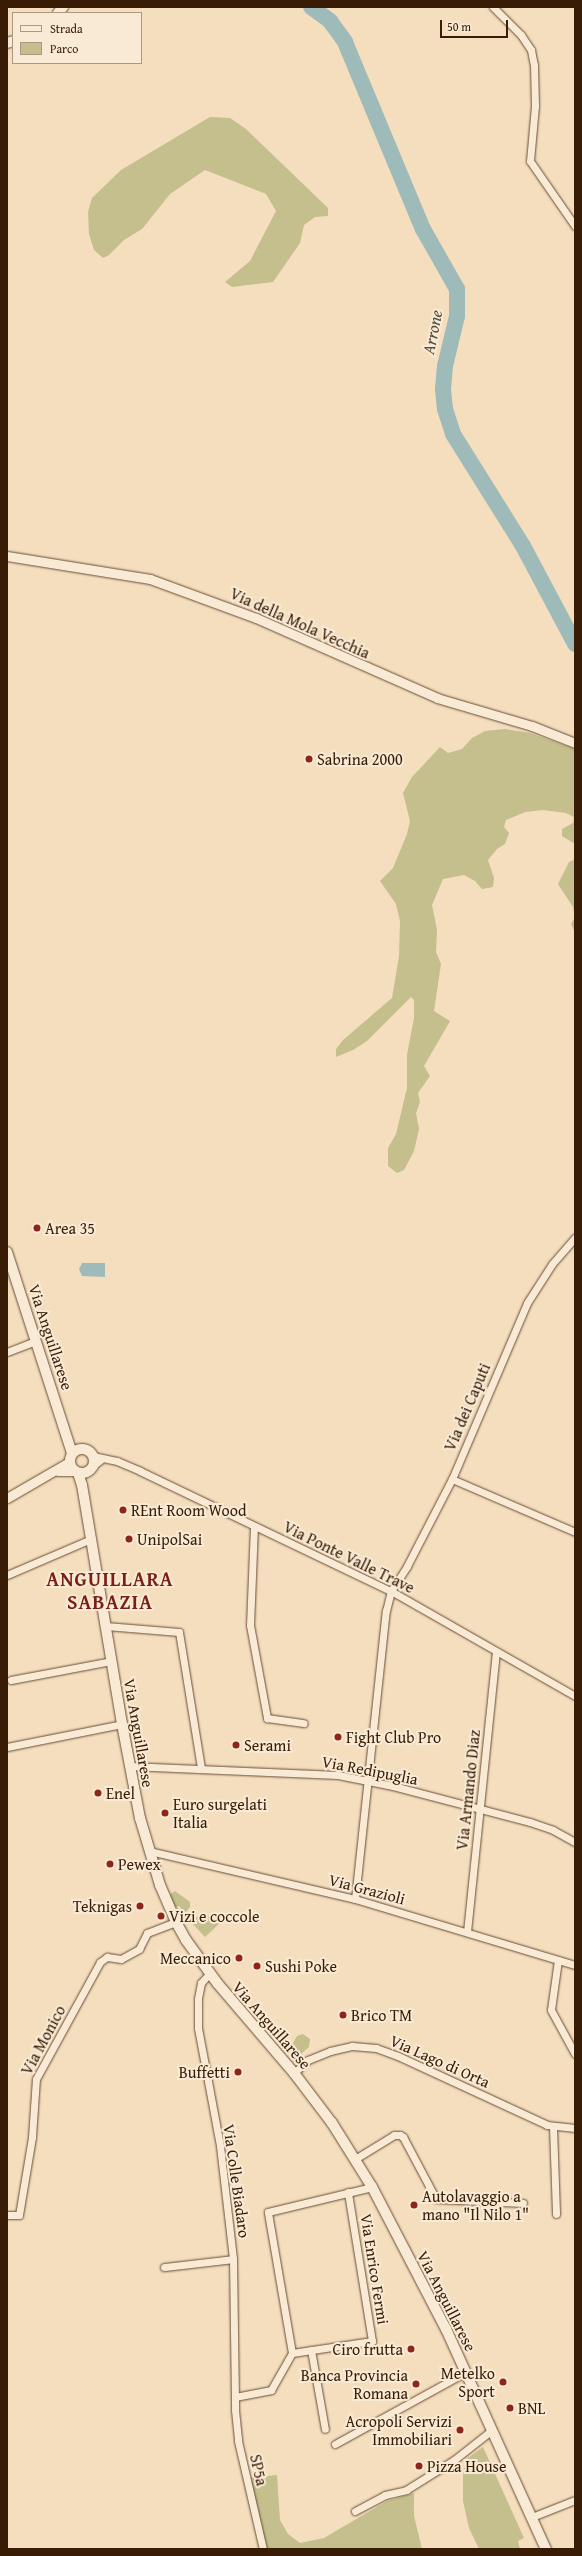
<!DOCTYPE html>
<html>
<head>
<meta charset="utf-8">
<style>
	body { margin:0 }
	#map { position:relative; width:582px; height:2556px; overflow:hidden; background:#f4debe; font-family:"Gentium Book Plus",serif }
	div>[style] { position:absolute }
	.green>* { inset:0; background:#c4bf8c }
	.water>* { inset:0; background:#9ebbb9 }
	.river>* { height:16px; margin:-8px; padding:0 8px; transform-origin:8px; border-radius:8px; background:#9ebbb9 }
	.roads { filter:drop-shadow(0 0 1px #684c34) drop-shadow(0 0 1px #684c34) }
	.minor>* { height:7px; margin:-3.5px; padding:0 3.5px; transform-origin:3.5px; border-radius:3.5px; background:#f8ead5 }
	.tertiary>* { height:9px; margin:-4.5px; padding:0 4.5px; transform-origin:4.5px; border-radius:4.5px; background:#f8ead5 }
	.secondary>* { height:10px; margin:-5px; padding:0 5px; transform-origin:5px; border-radius:5px; background:#f8ead5 }
	.secondary>.ring { margin:-5px; padding:0; box-sizing:content-box; background:none; border:10px solid #f8ead5; border-radius:50% }
	.dots>* { width:11px; height:11px; translate:-50% -50%; box-sizing:border-box; border:2px solid #f8ead5; border-radius:50% }
	span { translate:-50% -50%; white-space:nowrap; text-align:center; line-height:1.15; -webkit-text-stroke:4px #f8ead5; paint-order:stroke }
	.street-label { font-size:16px; color:#391c06 }
	.poi-label { font-size:16px; color:#391c06 }
	.left { translate:0 -50%; text-align:left }
	.right { translate:-100% -50%; text-align:right }
	.water-label { font-size:17px; color:#574c3c; font-style:italic }
	.district-label { font-size:20px; color:#7a1f14; font-weight:700; letter-spacing:1px }
	.frame { position:absolute; inset:0; border:8px solid #391c06; pointer-events:none }
	.legend { position:absolute; left:12px; top:12px; width:130px; height:52px; box-sizing:border-box; background:#f8ead5; border:1px solid #ac9882; margin:0; padding:5px 7px; list-style:none; font-size:12px; color:#391c06 }
	.legend li { display:flex; align-items:center; gap:8px; height:20px }
	.legend b { width:20px; border:1px solid #ac9882 }
	.scale { position:absolute; left:440px; top:20px; width:68px; height:18px; box-sizing:border-box; border:2px solid #391c06; border-top:0; padding-left:5px; font-size:12px; line-height:14px; white-space:nowrap; color:#391c06; -webkit-text-stroke:3px #f8ead5; paint-order:stroke }
</style>
</head>
<body>
<div id="map">
	<div class="green">
		<div style="clip-path:polygon(210px 117px,230px 118px,246px 129px,328px 208px,328px 216px,315px 217px,304px 225px,300px 243px,273px 282px,232px 287px,225px 282px,250px 261px,276px 211px,266px 194px,205px 170px,170px 194px,142px 229px,124px 240px,109px 255px,103px 258px,94px 250px,89px 234px,88px 212px,92px 198px,121px 170px)"></div>
		<div style="clip-path:polygon(505px 729px,530px 733px,575px 749px,575px 844px,562px 836px,562px 829px,573px 823px,574px 817px,566px 813px,543px 810px,525px 812px,506px 820px,504px 827px,509px 833px,505px 844px,497px 849px,488px 860px,494px 878px,493px 887px,482px 889px,475px 881px,464px 875px,443px 879px,432px 905px,437px 930px,436px 952px,441px 964px,434px 1011px,450px 1021px,424px 1066px,430px 1076px,418px 1093px,420px 1102px,416px 1113px,419px 1129px,414px 1151px,404px 1170px,397px 1173px,388px 1166px,388px 1148px,396px 1134px,407px 1088px,407px 1055px,414px 1018px,414px 1000px,411px 997px,367px 1041px,353px 1050px,336px 1057px,336px 1049px,343px 1040px,392px 998px,399px 956px,400px 921px,396px 904px,380px 881px,393px 868px,407px 834px,410px 821px,403px 793px,412px 777px,440px 747px,448px 753px,462px 749px,472px 738px,485px 731px)"></div>
		<div style="clip-path:polygon(575px 859px,575px 933px,571px 924px,575px 917px,573px 907px,558px 884px,569px 862px)"></div>
		<div style="clip-path:polygon(175px 1891px,190px 1902px,190px 1907px,185px 1913px,179px 1906px,174px 1908px,169px 1895px)"></div>
		<div style="clip-path:polygon(203px 1912px,219px 1924px,205px 1937px,191px 1922px)"></div>
		<div style="clip-path:polygon(303px 2034px,310px 2039px,309px 2047px,294px 2060px,288px 2052px,297px 2036px)"></div>
		<div style="clip-path:polygon(483px 2447px,524px 2538px,518px 2541px,520px 2549px,479px 2549px,469px 2528px,463px 2501px,463px 2471px,468px 2458px)"></div>
		<div style="clip-path:polygon(277px 2475px,280px 2520px,288px 2534px,300px 2543px,324px 2538px,387px 2501px,414px 2493px,414px 2516px,422px 2549px,267px 2549px,250px 2478px)"></div>
	</div>
	<div class="water">
		<div style="clip-path:polygon(82px 1263px,105px 1263px,105px 1277px,82px 1276px,79px 1269px)"></div>
	</div>
	<div class="river">
		<div style="left:311px;top:7px;width:24px;rotate:36deg"></div>
		<div style="left:330px;top:21px;width:26px;rotate:54deg"></div>
		<div style="left:345px;top:42px;width:203px;rotate:67.4deg"></div>
		<div style="left:423px;top:229px;width:69px;rotate:60.5deg"></div>
		<div style="left:457px;top:289px;width:27px;rotate:90deg"></div>
		<div style="left:457px;top:316px;width:51px;rotate:103.5deg"></div>
		<div style="left:445px;top:366px;width:24px;rotate:95deg"></div>
		<div style="left:443px;top:390px;width:19px;rotate:84deg"></div>
		<div style="left:445px;top:409px;width:26px;rotate:72deg"></div>
		<div style="left:453px;top:434px;width:132px;rotate:58deg"></div>
		<div style="left:523px;top:546px;width:111px;rotate:62deg"></div>
	</div>
	<div class="roads">
		<div class="minor">
			<div style="left:493px;top:7px;width:40px;rotate:45deg"></div>
			<div style="left:521px;top:35px;width:18px;rotate:56deg"></div>
			<div style="left:531px;top:50px;width:15px;rotate:79deg"></div>
			<div style="left:534px;top:65px;width:41px;rotate:88.6deg"></div>
			<div style="left:535px;top:106px;width:55px;rotate:95.2deg"></div>
			<div style="left:530px;top:161px;width:79px;rotate:55.3deg"></div>
			<div style="left:7px;top:1352px;width:31px;rotate:-21deg"></div>
			<div style="left:93px;top:1456px;width:25px;rotate:12deg"></div>
			<div style="left:117px;top:1461px;width:25px;rotate:23deg"></div>
			<div style="left:140px;top:1471px;width:278px;rotate:25.6deg"></div>
			<div style="left:391px;top:1591px;width:212px;rotate:29.7deg"></div>
			<div style="left:94px;top:1465px;width:11px;rotate:-38deg"></div>
			<div style="left:452px;top:1479px;width:134px;rotate:23.3deg"></div>
			<div style="left:254px;top:1526px;width:99px;rotate:92.3deg"></div>
			<div style="left:250px;top:1625px;width:95px;rotate:79.6deg"></div>
			<div style="left:267px;top:1718px;width:37px;rotate:8deg"></div>
			<div style="left:7px;top:1575px;width:91px;rotate:-23.2deg"></div>
			<div style="left:106px;top:1626px;width:73px;rotate:4.7deg"></div>
			<div style="left:179px;top:1632px;width:138px;rotate:80.8deg"></div>
			<div style="left:11px;top:1680px;width:103px;rotate:-10.7deg"></div>
			<div style="left:7px;top:1747px;width:117px;rotate:-11.3deg"></div>
			<div style="left:129px;top:1766px;width:209px;rotate:2.5deg"></div>
			<div style="left:338px;top:1775px;width:56px;rotate:11.3deg"></div>
			<div style="left:393px;top:1786px;width:142px;rotate:14.7deg"></div>
			<div style="left:530px;top:1822px;width:24px;rotate:19deg"></div>
			<div style="left:553px;top:1830px;width:25px;rotate:29deg"></div>
			<div style="left:149px;top:1851px;width:212px;rotate:13.1deg"></div>
			<div style="left:355px;top:1899px;width:230px;rotate:16.7deg"></div>
			<div style="left:355px;top:1899px;width:290px;rotate:-83.9deg"></div>
			<div style="left:386px;top:1611px;width:21px;rotate:-76deg"></div>
			<div style="left:391px;top:1591px;width:30px;rotate:-57deg"></div>
			<div style="left:407px;top:1566px;width:98px;rotate:-62.7deg"></div>
			<div style="left:452px;top:1479px;width:191px;rotate:-66.9deg"></div>
			<div style="left:527px;top:1303px;width:46px;rotate:-57.3deg"></div>
			<div style="left:552px;top:1264px;width:35px;rotate:-49deg"></div>
			<div style="left:467px;top:1932px;width:281px;rotate:-84.1deg"></div>
			<div style="left:558px;top:1960px;width:50px;rotate:98deg"></div>
			<div style="left:551px;top:2010px;width:50px;rotate:61.4deg"></div>
			<div style="left:209px;top:1974px;width:12px;rotate:132deg"></div>
			<div style="left:201px;top:1983px;width:16px;rotate:101deg"></div>
			<div style="left:198px;top:1999px;width:29px;rotate:90deg"></div>
			<div style="left:198px;top:2028px;width:120px;rotate:79.4deg"></div>
			<div style="left:220px;top:2146px;width:114px;rotate:83.4deg"></div>
			<div style="left:233px;top:2259px;width:151px;rotate:89.2deg"></div>
			<div style="left:235px;top:2410px;width:31px;rotate:84deg"></div>
			<div style="left:238px;top:2441px;width:111px;rotate:77deg"></div>
			<div style="left:294px;top:2073px;width:19px;rotate:-43deg"></div>
			<div style="left:308px;top:2060px;width:24px;rotate:-22deg"></div>
			<div style="left:330px;top:2051px;width:23px;rotate:-13deg"></div>
			<div style="left:352px;top:2046px;width:24px;rotate:5deg"></div>
			<div style="left:376px;top:2048px;width:23px;rotate:20deg"></div>
			<div style="left:398px;top:2056px;width:164px;rotate:24.8deg"></div>
			<div style="left:547px;top:2125px;width:28px;rotate:6deg"></div>
			<div style="left:553px;top:2127px;width:87px;rotate:88deg"></div>
			<div style="left:355px;top:2159px;width:46px;rotate:-31.6deg"></div>
			<div style="left:394px;top:2135px;width:6px"></div>
			<div style="left:400px;top:2135px;width:4px;rotate:34deg"></div>
			<div style="left:403px;top:2137px;width:70px;rotate:62deg"></div>
			<div style="left:436px;top:2199px;width:87px;rotate:2.6deg"></div>
			<div style="left:7px;top:2215px;width:12px"></div>
			<div style="left:19px;top:2215px;width:79px;rotate:-80.5deg"></div>
			<div style="left:32px;top:2137px;width:58px;rotate:-86.1deg"></div>
			<div style="left:36px;top:2079px;width:133px;rotate:-61.3deg"></div>
			<div style="left:100px;top:1962px;width:9px;rotate:-36deg"></div>
			<div style="left:107px;top:1957px;width:14px;rotate:8deg"></div>
			<div style="left:121px;top:1959px;width:21px;rotate:-29deg"></div>
			<div style="left:139px;top:1949px;width:18px;rotate:-63deg"></div>
			<div style="left:147px;top:1933px;width:31px;rotate:-21deg"></div>
			<div style="left:164px;top:2267px;width:69px;rotate:-6.6deg"></div>
			<div style="left:311px;top:2350px;width:80px;rotate:80deg"></div>
			<div style="left:292px;top:2353px;width:81px;rotate:-8.5deg"></div>
			<div style="left:372px;top:2341px;width:151px;rotate:-99.2deg"></div>
			<div style="left:235px;top:2397px;width:37px;rotate:-11deg"></div>
			<div style="left:271px;top:2390px;width:43px;rotate:-60.4deg"></div>
			<div style="left:292px;top:2353px;width:143px;rotate:-99.7deg"></div>
			<div style="left:268px;top:2212px;width:107px;rotate:-13.5deg"></div>
			<div style="left:335px;top:2444px;width:149px;rotate:-28.8deg"></div>
			<div style="left:355px;top:2511px;width:34px;rotate:-28deg"></div>
			<div style="left:385px;top:2495px;width:22px;rotate:-13deg"></div>
			<div style="left:406px;top:2490px;width:57px;rotate:-32deg"></div>
			<div style="left:454px;top:2460px;width:48px;rotate:-38.3deg"></div>
			<div style="left:532px;top:2517px;width:46px;rotate:-21.6deg"></div>
		</div>
		<div class="tertiary">
			<div style="left:7px;top:556px;width:145px;rotate:9.1deg"></div>
			<div style="left:150px;top:579px;width:113px;rotate:20.2deg"></div>
			<div style="left:256px;top:618px;width:198px;rotate:23.8deg"></div>
			<div style="left:437px;top:698px;width:99px;rotate:16.4deg"></div>
			<div style="left:532px;top:726px;width:46px;rotate:21.6deg"></div>
			<div style="left:58px;top:1471px;width:15px"></div>
			<div style="left:7px;top:1498px;width:72px;rotate:-30.1deg"></div>
		</div>
		<div class="secondary">
			<div style="left:58px;top:13px;width:8px;rotate:-50deg"></div>
			<div style="left:7px;top:43px;width:6px;rotate:-18deg"></div>
			<div style="left:7px;top:1252px;width:211px;rotate:72.1deg"></div>
			<div class="ring" style="left:70px;top:1449px;width:14px;height:14px"></div>
			<div style="left:78px;top:1473px;width:13px;rotate:72deg"></div>
			<div style="left:82px;top:1485px;width:242px;rotate:80.5deg"></div>
			<div style="left:122px;top:1724px;width:96px;rotate:79.2deg"></div>
			<div style="left:140px;top:1818px;width:70px;rotate:73.4deg"></div>
			<div style="left:160px;top:1885px;width:40px;rotate:66.6deg"></div>
			<div style="left:176px;top:1922px;width:21px;rotate:61deg"></div>
			<div style="left:186px;top:1940px;width:54px;rotate:54deg"></div>
			<div style="left:218px;top:1984px;width:117px;rotate:49.5deg"></div>
			<div style="left:294px;top:2073px;width:63px;rotate:52.8deg"></div>
			<div style="left:332px;top:2123px;width:75px;rotate:58deg"></div>
			<div style="left:372px;top:2187px;width:160px;rotate:62.5deg"></div>
			<div style="left:446px;top:2329px;width:242px;rotate:65.6deg"></div>
		</div>
	</div>
	<div class="dots">
		<div style="left:309px;top:759px;background:#8f2418"></div>
		<div style="left:37px;top:1228px;background:#8f2418"></div>
		<div style="left:123px;top:1510px;background:#8f2418"></div>
		<div style="left:129px;top:1539px;background:#8f2418"></div>
		<div style="left:338px;top:1737px;background:#8f2418"></div>
		<div style="left:236px;top:1745px;background:#8f2418"></div>
		<div style="left:98px;top:1793px;background:#8f2418"></div>
		<div style="left:165px;top:1813px;background:#8f2418"></div>
		<div style="left:110px;top:1864px;background:#8f2418"></div>
		<div style="left:140px;top:1906px;background:#8f2418"></div>
		<div style="left:161px;top:1916px;background:#8f2418"></div>
		<div style="left:239px;top:1958px;background:#8f2418"></div>
		<div style="left:257px;top:1966px;background:#8f2418"></div>
		<div style="left:343px;top:2015px;background:#8f2418"></div>
		<div style="left:238px;top:2072px;background:#8f2418"></div>
		<div style="left:414px;top:2205px;background:#8f2418"></div>
		<div style="left:411px;top:2349px;background:#8f2418"></div>
		<div style="left:503px;top:2382px;background:#8f2418"></div>
		<div style="left:416px;top:2384px;background:#8f2418"></div>
		<div style="left:510px;top:2408px;background:#8f2418"></div>
		<div style="left:460px;top:2430px;background:#8f2418"></div>
		<div style="left:419px;top:2466px;background:#8f2418"></div>
	</div>
	<div class="street-label">
		<span style="left:300px;top:623px;rotate:24deg">Via della Mola Vecchia</span>
		<span style="left:51px;top:1337px;rotate:72deg">Via Anguillarese</span>
		<span style="left:467px;top:1407px;rotate:-67deg">Via dei Caputi</span>
		<span style="left:349px;top:1557px;rotate:26deg">Via Ponte Valle Trave</span>
		<span style="left:139px;top:1733px;rotate:80deg">Via Anguillarese</span>
		<span style="left:370px;top:1770px;rotate:11deg">Via Redipuglia</span>
		<span style="left:468px;top:1790px;rotate:-84deg">Via Armando Diaz</span>
		<span style="left:367px;top:1889px;rotate:15deg">Via Grazioli</span>
		<span style="left:272px;top:2025px;rotate:49deg">Via Anguillarese</span>
		<span style="left:43px;top:2040px;rotate:-62deg">Via Monico</span>
		<span style="left:440px;top:2061px;rotate:24deg">Via Lago di Orta</span>
		<span style="left:237px;top:2181px;rotate:82deg">Via Colle Biadaro</span>
		<span style="left:375px;top:2269px;rotate:81deg">Via Enrico Fermi</span>
		<span style="left:447px;top:2301px;rotate:63deg">Via Anguillarese</span>
		<span style="left:259px;top:2470px;rotate:77deg">SP5a</span>
	</div>
	<div class="poi-label">
		<span class="left" style="left:317px;top:759px">Sabrina 2000</span>
		<span class="left" style="left:45px;top:1228px">Area 35</span>
		<span class="left" style="left:131px;top:1510px">REnt Room Wood</span>
		<span class="left" style="left:137px;top:1539px">UnipolSai</span>
		<span class="left" style="left:346px;top:1737px">Fight Club Pro</span>
		<span class="left" style="left:244px;top:1745px">Serami</span>
		<span class="left" style="left:106px;top:1793px">Enel</span>
		<span class="left" style="left:173px;top:1813px">Euro surgelati<br>Italia</span>
		<span class="left" style="left:118px;top:1864px">Pewex</span>
		<span class="right" style="left:132px;top:1906px">Teknigas</span>
		<span class="left" style="left:169px;top:1916px">Vizi e coccole</span>
		<span class="right" style="left:231px;top:1958px">Meccanico</span>
		<span class="left" style="left:265px;top:1966px">Sushi Poke</span>
		<span class="left" style="left:351px;top:2015px">Brico TM</span>
		<span class="right" style="left:230px;top:2072px">Buffetti</span>
		<span class="left" style="left:422px;top:2205px">Autolavaggio a<br>mano "Il Nilo 1"</span>
		<span class="right" style="left:403px;top:2349px">Ciro frutta</span>
		<span class="right" style="left:495px;top:2382px">Metelko<br>Sport</span>
		<span class="right" style="left:408px;top:2384px">Banca Provincia<br>Romana</span>
		<span class="left" style="left:518px;top:2408px">BNL</span>
		<span class="right" style="left:452px;top:2430px">Acropoli Servizi<br>Immobiliari</span>
		<span class="left" style="left:427px;top:2466px">Pizza House</span>
	</div>
	<div class="water-label">
		<span style="left:432px;top:332px;rotate:-79deg">Arrone</span>
	</div>
	<div class="district-label">
		<span style="left:110px;top:1590px">ANGUILLARA<br>SABAZIA</span>
	</div>
	<div class="frame"></div>
	<ul class="legend">
	<li><b style="height:5px;background:#f8ead5"></b>Strada</li>
	<li><b style="height:11px;background:#c4bf8c"></b>Parco</li>
	</ul>
	<div class="scale">50 m</div>
</div>
</body>
</html>
